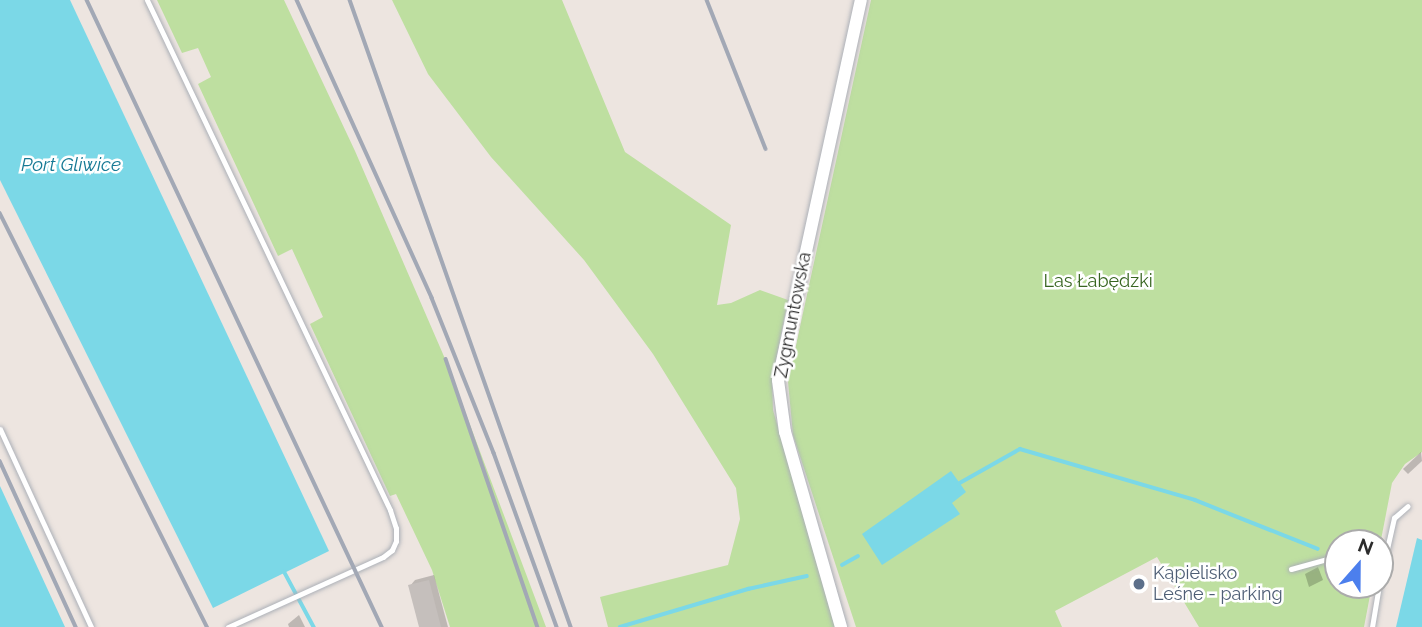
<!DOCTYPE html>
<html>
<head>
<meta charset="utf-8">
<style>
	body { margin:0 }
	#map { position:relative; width:1422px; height:627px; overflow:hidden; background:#ede5e0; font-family:Raleway,sans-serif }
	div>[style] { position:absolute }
	.green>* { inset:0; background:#bedfa0 }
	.water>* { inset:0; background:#7bd8e7 }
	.shadow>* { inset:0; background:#0003 }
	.stream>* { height:3.5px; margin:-1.75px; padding:0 1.75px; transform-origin:1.75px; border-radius:1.75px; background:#7bd8e7 }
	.building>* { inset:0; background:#c5bfbc }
	.roads { filter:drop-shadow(0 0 2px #acb0b7) drop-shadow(0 0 2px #acb0b7) }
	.service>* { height:5px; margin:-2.5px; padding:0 2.5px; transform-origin:2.5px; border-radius:2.5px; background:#fff }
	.tertiary>* { height:12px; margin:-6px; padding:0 6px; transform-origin:6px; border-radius:6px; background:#fff }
	.rail>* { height:3.5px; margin:-1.75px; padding:0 1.75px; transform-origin:1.75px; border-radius:1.75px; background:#a2a8b5 }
	.dots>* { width:19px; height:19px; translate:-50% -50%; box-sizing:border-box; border:4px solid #fff; border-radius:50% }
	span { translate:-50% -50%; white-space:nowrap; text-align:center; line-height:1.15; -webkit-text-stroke:5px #fff; paint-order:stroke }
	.park-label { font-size:18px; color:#376520 }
	.street-label { font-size:18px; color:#2c2c2c }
	.service-label { font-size:18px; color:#4e5e75 }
	.left { translate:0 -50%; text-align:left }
	.water-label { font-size:19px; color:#177a95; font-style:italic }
	.north { position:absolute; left:1324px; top:529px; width:70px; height:70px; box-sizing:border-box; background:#fff; border:2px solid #ababab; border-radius:50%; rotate:21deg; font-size:19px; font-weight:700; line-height:28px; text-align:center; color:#2c2c2c }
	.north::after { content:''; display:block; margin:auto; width:24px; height:32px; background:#4c7fed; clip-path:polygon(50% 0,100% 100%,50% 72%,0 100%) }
</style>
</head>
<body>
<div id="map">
	<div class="green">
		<div style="clip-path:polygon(157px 0,284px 0,355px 151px,446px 361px,546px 627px,450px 627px,432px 570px,396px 494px,390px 496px,310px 324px,323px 317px,292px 249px,278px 256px,198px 84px,211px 77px,198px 48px,182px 53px)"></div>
		<div style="clip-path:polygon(392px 0,562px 0,625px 152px,731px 225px,717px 305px,731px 303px,760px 290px,788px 300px,772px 379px,773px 410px,835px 627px,608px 627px,600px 597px,728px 565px,740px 519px,736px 488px,653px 354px,584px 260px,491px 157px,428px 74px)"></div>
		<div style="clip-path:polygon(871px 0,1422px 0,1422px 452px,1405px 464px,1392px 483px,1380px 545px,1338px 543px,1338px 585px,1372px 585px,1364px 627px,1199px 627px,1157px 557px,1055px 611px,1062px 627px,856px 627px,793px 435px,788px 382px)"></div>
	</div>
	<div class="water">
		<div style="clip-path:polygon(0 0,70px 0,329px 551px,213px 608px,0 180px)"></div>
		<div style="clip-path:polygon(951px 471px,966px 492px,952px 503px,960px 514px,882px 565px,862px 534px)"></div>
		<div style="clip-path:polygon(0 486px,65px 627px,0 627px)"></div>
		<div style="clip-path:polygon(1417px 538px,1422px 540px,1422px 627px,1396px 627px)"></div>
	</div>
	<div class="shadow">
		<div style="clip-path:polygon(1421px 452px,1422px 461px,1408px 474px,1403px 469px)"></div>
		<div style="clip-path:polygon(1318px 567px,1323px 580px,1309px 587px,1305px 574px)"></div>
		<div style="clip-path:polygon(434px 575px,448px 627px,420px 627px,410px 586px,415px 580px)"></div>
		<div style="clip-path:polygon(299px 615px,305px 627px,289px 627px,288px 624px)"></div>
	</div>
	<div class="stream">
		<div style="left:958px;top:484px;width:71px;rotate:-29.4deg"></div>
		<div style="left:1020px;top:449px;width:182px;rotate:16.2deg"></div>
		<div style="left:1195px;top:500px;width:132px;rotate:21.7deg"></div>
		<div style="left:842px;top:565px;width:18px;rotate:-29deg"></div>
		<div style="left:284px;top:571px;width:64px;rotate:61.8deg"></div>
		<div style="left:620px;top:627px;width:134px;rotate:-16.5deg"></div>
		<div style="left:748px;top:589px;width:60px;rotate:-12.4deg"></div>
	</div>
	<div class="building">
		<div style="clip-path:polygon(429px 580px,441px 627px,419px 627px,408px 585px)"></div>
	</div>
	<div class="roads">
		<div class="service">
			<div style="left:147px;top:0;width:565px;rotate:64.52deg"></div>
			<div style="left:390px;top:510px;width:19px;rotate:72deg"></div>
			<div style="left:396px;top:528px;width:13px;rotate:90deg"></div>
			<div style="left:396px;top:541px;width:10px;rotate:114deg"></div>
			<div style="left:392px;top:550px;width:11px;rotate:142deg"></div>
			<div style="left:383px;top:557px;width:170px;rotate:155.7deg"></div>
			<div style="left:0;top:429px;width:218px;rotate:65.3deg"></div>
			<div style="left:1291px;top:569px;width:49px;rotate:-15.5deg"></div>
			<div style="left:1380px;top:580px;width:64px;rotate:-77.3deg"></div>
			<div style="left:1394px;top:518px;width:18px;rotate:-41deg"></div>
			<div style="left:1372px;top:627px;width:43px;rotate:-80.5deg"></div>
		</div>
		<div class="tertiary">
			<div style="left:841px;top:627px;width:203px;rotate:-106deg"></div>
			<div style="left:785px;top:432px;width:52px;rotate:-97.7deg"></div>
			<div style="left:778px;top:380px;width:389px;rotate:-77.7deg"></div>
		</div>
	</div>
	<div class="rail">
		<div style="left:87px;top:0;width:693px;rotate:64.8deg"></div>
		<div style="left:297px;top:0;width:327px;rotate:65.6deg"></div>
		<div style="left:432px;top:298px;width:167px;rotate:68.2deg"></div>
		<div style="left:494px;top:453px;width:185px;rotate:70.1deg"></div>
		<div style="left:350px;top:0;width:665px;rotate:70.58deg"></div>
		<div style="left:707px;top:0;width:160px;rotate:68.4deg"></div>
		<div style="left:0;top:213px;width:463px;rotate:63.4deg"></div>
		<div style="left:446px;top:359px;width:283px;rotate:71.1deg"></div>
		<div style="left:0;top:461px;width:183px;rotate:65.4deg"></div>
	</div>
	<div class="dots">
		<div style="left:1139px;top:584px;background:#5c6f8a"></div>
	</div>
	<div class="park-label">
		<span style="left:1098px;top:281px">Las Łabędzki</span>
	</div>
	<div class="street-label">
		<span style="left:793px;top:315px;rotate:-79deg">Zygmuntowska</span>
	</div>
	<div class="service-label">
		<span class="left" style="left:1153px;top:584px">Kąpielisko<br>Leśne - parking</span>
	</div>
	<div class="water-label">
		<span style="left:71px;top:165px">Port Gliwice</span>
	</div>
	<div class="north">N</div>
</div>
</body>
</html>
